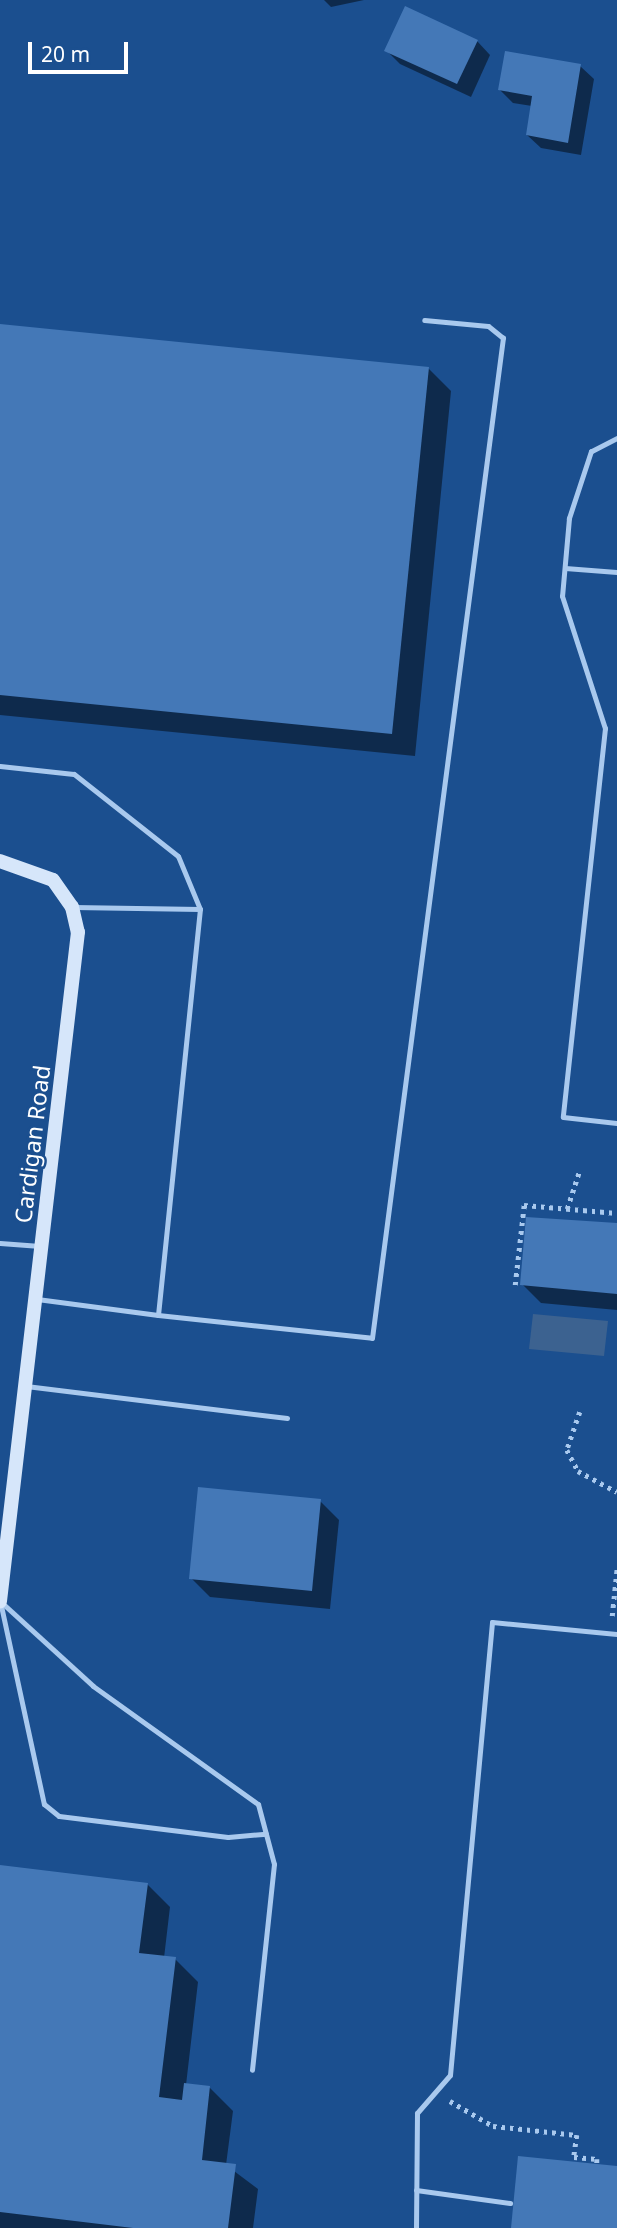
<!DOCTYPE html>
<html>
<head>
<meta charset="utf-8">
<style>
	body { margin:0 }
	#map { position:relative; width:617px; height:2228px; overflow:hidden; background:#1b4f8f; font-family:"Noto Sans",sans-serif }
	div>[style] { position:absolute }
	.water>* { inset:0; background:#3c6290 }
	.shadow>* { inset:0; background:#0007 }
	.building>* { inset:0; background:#4478b7 }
	.path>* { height:4.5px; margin-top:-2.25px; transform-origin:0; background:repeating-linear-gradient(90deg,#a9c9ee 0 3.5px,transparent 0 8.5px) }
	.lane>* { height:5px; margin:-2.5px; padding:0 2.5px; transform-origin:2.5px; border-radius:2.5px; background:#a9c9ee }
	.secondary>* { height:14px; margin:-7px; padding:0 7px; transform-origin:7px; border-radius:7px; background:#d6e6fa }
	span { translate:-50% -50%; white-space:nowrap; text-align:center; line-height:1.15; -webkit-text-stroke:5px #1b4f8f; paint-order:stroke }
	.street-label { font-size:23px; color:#fff }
	.scale { position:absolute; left:28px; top:42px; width:100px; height:32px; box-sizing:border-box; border:4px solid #fff; border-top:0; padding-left:9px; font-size:21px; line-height:24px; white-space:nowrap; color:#fff; -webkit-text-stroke:5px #1b4f8f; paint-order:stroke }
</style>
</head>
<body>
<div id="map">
	<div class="water">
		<div style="clip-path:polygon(533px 1314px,608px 1321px,604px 1356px,529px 1349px)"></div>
	</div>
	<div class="shadow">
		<div style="clip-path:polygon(324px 0,364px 0,331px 7px)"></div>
		<div style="clip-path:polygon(477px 41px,490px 55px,471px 97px,400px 64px,387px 51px)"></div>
		<div style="clip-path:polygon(580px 66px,594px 79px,581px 155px,541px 148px,527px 135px,532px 106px,513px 103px,500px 90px)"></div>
		<div style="clip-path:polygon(0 326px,428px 368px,451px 391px,415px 756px,0 715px)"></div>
		<div style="clip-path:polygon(617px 1225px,617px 1310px,541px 1303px,522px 1284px)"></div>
		<div style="clip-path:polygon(320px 1501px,339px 1520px,330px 1609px,210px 1597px,191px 1578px)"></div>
		<div style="clip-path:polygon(0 1867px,147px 1884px,170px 1907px,164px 1958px,175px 1959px,198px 1982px,186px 2085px,210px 2088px,233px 2111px,226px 2165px,258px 2189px,253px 2228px,0 2228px)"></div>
	</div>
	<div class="building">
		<div style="clip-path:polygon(405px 6px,478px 40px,457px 84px,384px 51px)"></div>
		<div style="clip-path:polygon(505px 51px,581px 64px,568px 143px,526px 135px,532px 96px,498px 90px)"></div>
		<div style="clip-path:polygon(0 324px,429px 367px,392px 734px,0 695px)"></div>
		<div style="clip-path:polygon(526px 1217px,617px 1223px,617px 1294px,520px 1285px)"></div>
		<div style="clip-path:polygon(198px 1487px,321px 1499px,312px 1591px,189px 1579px)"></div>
		<div style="clip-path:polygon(0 1865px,148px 1883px,139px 1953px,176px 1957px,159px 2097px,182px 2100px,184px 2083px,210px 2086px,202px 2160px,236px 2164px,228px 2228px,133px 2228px,0 2212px)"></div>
		<div style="clip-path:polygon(518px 2156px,617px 2166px,617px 2228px,511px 2228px)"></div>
	</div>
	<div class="path">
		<div style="left:567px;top:1209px;width:42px;rotate:-72deg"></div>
		<div style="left:515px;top:1285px;width:81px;rotate:-83.6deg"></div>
		<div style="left:524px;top:1205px;width:93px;rotate:4.9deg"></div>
		<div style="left:580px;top:1412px;width:40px;rotate:108.9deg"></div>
		<div style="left:567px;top:1450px;width:24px;rotate:62deg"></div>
		<div style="left:578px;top:1471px;width:44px;rotate:28.3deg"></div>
		<div style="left:612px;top:1616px;width:48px;rotate:-84.1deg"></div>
		<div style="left:450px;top:2101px;width:50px;rotate:30.2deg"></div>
		<div style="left:493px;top:2126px;width:84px;rotate:6.1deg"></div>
		<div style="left:577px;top:2135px;width:22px;rotate:98deg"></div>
		<div style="left:574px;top:2157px;width:23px;rotate:5deg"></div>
		<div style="left:597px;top:2159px;width:5px;rotate:90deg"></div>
	</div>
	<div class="lane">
		<div style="left:617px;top:438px;width:29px;rotate:153deg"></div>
		<div style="left:591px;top:451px;width:71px;rotate:108.2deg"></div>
		<div style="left:569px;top:518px;width:78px;rotate:95.1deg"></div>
		<div style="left:562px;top:596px;width:139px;rotate:72deg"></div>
		<div style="left:605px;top:728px;width:391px;rotate:96.2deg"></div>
		<div style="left:563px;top:1117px;width:54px;rotate:6.3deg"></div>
		<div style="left:565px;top:568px;width:52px;rotate:4.4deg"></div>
		<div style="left:0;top:766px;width:74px;rotate:6.2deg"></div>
		<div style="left:74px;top:774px;width:132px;rotate:38.3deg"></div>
		<div style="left:178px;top:856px;width:57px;rotate:67.5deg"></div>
		<div style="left:0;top:1243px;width:40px;rotate:4.3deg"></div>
		<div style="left:37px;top:1299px;width:122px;rotate:7.5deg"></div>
		<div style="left:158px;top:1315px;width:408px;rotate:-84.1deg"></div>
		<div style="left:200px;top:909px;width:127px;rotate:-179.1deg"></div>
		<div style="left:158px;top:1315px;width:215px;rotate:6.1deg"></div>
		<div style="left:372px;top:1338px;width:1009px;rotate:-82.54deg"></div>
		<div style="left:503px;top:338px;width:19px;rotate:-141deg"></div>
		<div style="left:488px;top:326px;width:64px;rotate:-174.6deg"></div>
		<div style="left:26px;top:1386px;width:263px;rotate:7deg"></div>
		<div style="left:0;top:1601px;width:126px;rotate:42.4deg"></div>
		<div style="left:93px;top:1686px;width:203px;rotate:35.6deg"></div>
		<div style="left:258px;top:1804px;width:62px;rotate:75.1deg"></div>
		<div style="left:274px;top:1864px;width:207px;rotate:96.1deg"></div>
		<div style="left:0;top:1601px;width:208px;rotate:77.8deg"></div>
		<div style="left:44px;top:1804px;width:19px;rotate:39deg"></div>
		<div style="left:59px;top:1816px;width:170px;rotate:7.1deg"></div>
		<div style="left:228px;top:1837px;width:38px;rotate:-5deg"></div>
		<div style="left:416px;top:2190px;width:95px;rotate:7.9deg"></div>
		<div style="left:416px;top:2228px;width:115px;rotate:-89.5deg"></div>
		<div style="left:417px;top:2113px;width:50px;rotate:-49deg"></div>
		<div style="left:450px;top:2075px;width:455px;rotate:-84.7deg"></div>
		<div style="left:492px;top:1622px;width:126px;rotate:5.5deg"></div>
	</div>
	<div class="secondary">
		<div style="left:0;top:861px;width:56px;rotate:19.7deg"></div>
		<div style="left:53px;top:880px;width:33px;rotate:55deg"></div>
		<div style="left:72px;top:907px;width:26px;rotate:77deg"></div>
		<div style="left:78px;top:932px;width:674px;rotate:96.65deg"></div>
	</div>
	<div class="street-label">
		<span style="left:32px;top:1144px;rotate:-83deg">Cardigan Road</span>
	</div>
	<div class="scale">20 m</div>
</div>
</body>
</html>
